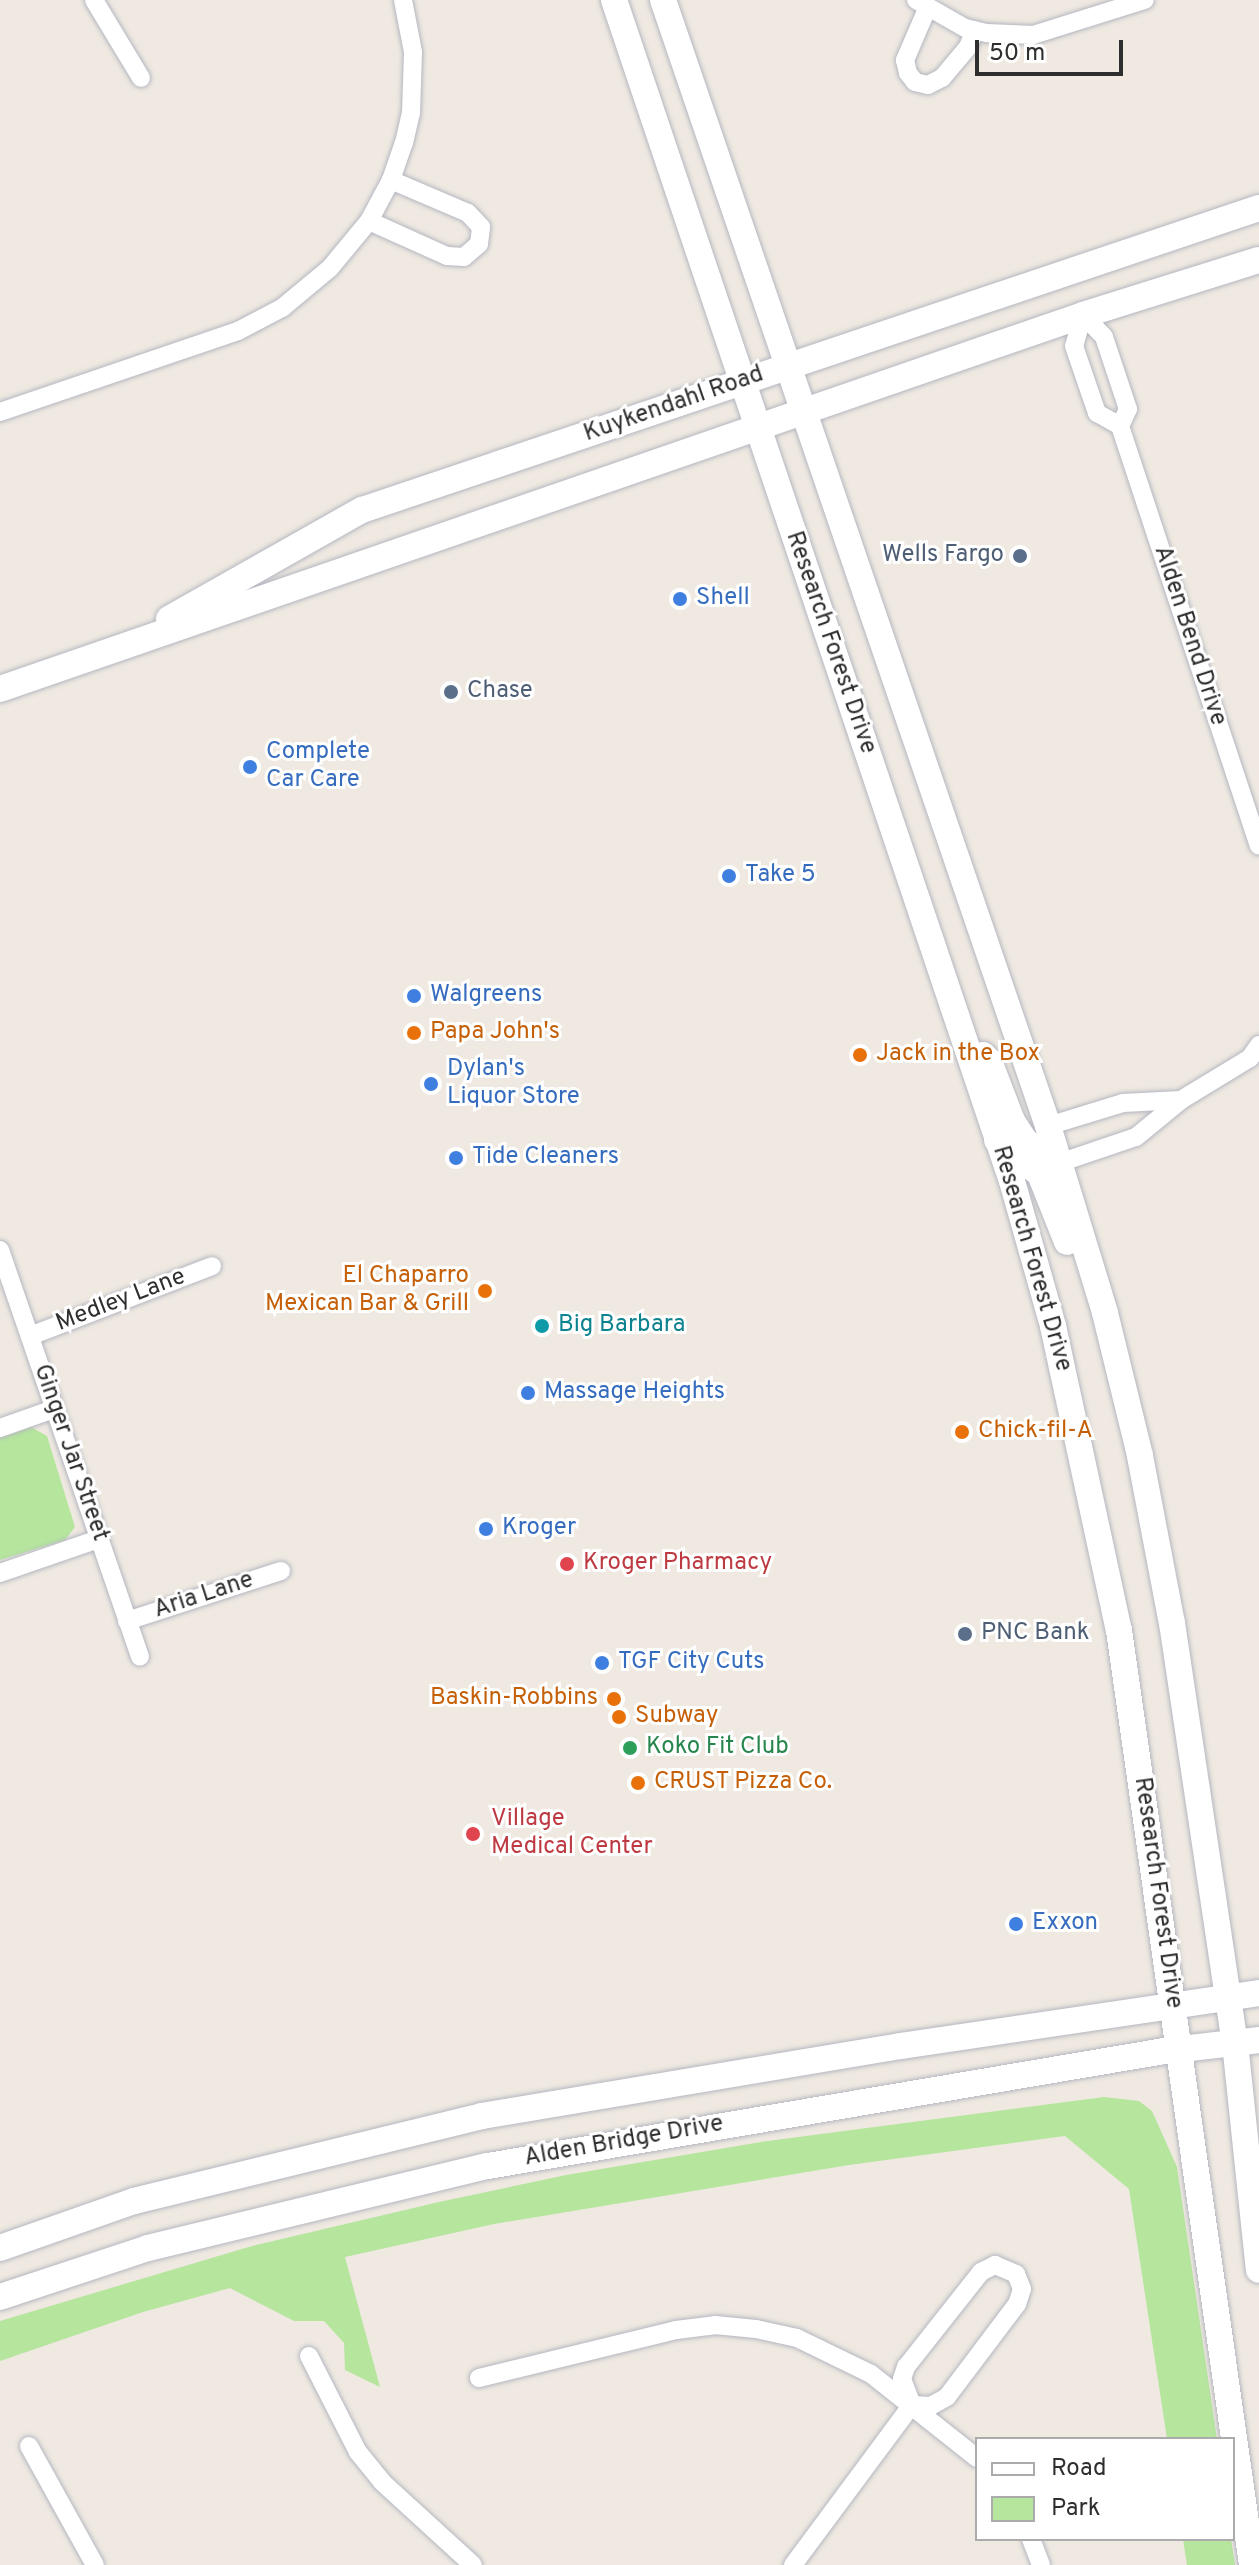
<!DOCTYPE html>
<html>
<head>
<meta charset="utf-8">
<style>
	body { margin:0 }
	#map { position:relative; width:1259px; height:2565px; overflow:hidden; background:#efe9e1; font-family:Overpass,sans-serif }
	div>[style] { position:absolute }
	.green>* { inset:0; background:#b6e59e }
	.roads { filter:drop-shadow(0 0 2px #b4b7c1) drop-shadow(0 0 2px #b4b7c1) }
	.street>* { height:18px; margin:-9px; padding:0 9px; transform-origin:9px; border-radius:9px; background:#fff }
	.secondary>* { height:26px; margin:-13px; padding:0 13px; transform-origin:13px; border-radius:13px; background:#fff }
	.dots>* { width:22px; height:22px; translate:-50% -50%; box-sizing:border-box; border:4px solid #fff; border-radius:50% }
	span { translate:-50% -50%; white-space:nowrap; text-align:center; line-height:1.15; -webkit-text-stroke:6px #fff; paint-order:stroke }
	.street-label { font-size:24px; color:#2e2e2e }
	.service-label { font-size:24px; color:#4e5e75 }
	.right { translate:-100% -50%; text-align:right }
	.left { translate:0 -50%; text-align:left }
	.shop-label { font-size:24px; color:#366cbe }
	.food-label { font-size:24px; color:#c56008 }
	.culture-label { font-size:24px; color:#0d838f }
	.health-label { font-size:24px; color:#be3a42 }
	.leisure-label { font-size:24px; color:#27864d }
	.legend { position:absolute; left:975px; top:2437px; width:260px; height:104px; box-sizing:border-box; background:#fff; border:2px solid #ababab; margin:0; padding:10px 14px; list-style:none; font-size:24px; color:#2e2e2e }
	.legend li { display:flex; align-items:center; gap:16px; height:40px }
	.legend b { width:40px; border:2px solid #ababab }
	.scale { position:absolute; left:975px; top:40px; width:148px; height:36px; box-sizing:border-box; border:4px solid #2e2e2e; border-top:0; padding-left:10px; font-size:24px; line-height:28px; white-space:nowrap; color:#2e2e2e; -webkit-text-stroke:6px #fff; paint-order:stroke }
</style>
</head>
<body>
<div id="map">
	<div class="green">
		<div style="clip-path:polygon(31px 1427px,47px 1436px,75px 1527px,65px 1540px,0 1560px,0 1438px)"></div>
		<div style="clip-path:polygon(1104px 2097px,1139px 2101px,1152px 2111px,1177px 2167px,1217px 2439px,1167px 2439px,1129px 2189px,1065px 2136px,849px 2165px,494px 2224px,345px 2257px,380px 2387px,345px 2370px,344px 2343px,324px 2321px,294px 2321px,230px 2288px,143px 2312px,0 2361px,0 2321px,252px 2246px,439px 2202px,566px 2175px,761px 2142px)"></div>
		<div style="clip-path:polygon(1183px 2539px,1231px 2539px,1235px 2565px,1187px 2565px)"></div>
	</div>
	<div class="roads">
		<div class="street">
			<div style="left:94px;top:0;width:91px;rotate:58.9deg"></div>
			<div style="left:916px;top:0;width:56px;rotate:29.7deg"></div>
			<div style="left:965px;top:28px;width:23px;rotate:13deg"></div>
			<div style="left:987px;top:33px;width:46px;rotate:2.5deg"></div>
			<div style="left:1033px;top:35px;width:117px;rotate:-17.4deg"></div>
			<div style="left:927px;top:9px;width:56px;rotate:113.3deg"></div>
			<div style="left:905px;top:60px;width:13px;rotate:77deg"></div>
			<div style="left:908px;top:73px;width:11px;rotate:52deg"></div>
			<div style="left:915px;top:82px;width:13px;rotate:13deg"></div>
			<div style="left:928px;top:85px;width:16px;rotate:-27deg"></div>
			<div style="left:942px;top:78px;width:40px;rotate:-50deg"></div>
			<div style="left:968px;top:47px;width:18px;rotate:-68deg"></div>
			<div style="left:369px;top:221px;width:85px;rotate:24.2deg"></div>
			<div style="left:447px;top:256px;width:17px;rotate:3deg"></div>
			<div style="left:464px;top:257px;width:20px;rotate:-41deg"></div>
			<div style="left:479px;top:244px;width:17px;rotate:-83deg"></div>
			<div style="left:481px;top:227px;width:19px;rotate:-133deg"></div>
			<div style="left:468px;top:213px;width:84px;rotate:-156.8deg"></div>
			<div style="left:1083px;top:315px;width:32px;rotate:106deg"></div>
			<div style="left:1074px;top:346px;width:71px;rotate:71.1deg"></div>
			<div style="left:1097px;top:413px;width:26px;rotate:29deg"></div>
			<div style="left:1120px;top:426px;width:442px;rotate:71.7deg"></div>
			<div style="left:1083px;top:315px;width:30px;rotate:46deg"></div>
			<div style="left:1104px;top:337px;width:76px;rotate:71.6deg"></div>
			<div style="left:1128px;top:409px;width:19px;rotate:115deg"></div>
			<div style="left:0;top:412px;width:251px;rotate:-18.8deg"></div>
			<div style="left:238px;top:331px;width:50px;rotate:-27.6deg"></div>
			<div style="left:282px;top:308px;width:62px;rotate:-39.8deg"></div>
			<div style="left:330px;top:268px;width:61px;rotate:-50.3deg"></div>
			<div style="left:369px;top:221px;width:47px;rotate:-61.8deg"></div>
			<div style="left:391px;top:180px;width:39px;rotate:-71deg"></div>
			<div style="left:404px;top:143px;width:31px;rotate:-77deg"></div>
			<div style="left:411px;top:113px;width:61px;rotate:-88.1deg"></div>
			<div style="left:413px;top:52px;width:53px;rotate:-100.9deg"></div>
			<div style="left:1048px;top:1126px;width:78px;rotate:-17deg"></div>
			<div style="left:1123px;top:1103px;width:58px;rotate:-3deg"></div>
			<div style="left:1059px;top:1163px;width:81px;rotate:-18.7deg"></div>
			<div style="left:1136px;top:1137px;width:58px;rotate:-39.4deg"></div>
			<div style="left:1181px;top:1100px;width:81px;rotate:-31.3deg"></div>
			<div style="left:1250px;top:1058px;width:16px;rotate:-55deg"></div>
			<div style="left:0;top:1250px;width:430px;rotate:71deg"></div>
			<div style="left:30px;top:1336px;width:195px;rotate:-21deg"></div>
			<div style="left:0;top:1428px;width:57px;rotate:-19.4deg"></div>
			<div style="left:0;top:1573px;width:105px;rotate:-19deg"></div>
			<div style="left:127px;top:1621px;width:162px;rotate:-18deg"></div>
			<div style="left:995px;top:2265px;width:23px;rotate:23deg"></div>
			<div style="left:1016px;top:2274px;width:16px;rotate:68deg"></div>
			<div style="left:1022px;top:2289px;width:16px;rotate:108deg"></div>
			<div style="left:1017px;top:2304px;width:116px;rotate:127deg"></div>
			<div style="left:947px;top:2397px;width:18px;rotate:151deg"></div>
			<div style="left:931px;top:2406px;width:19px;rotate:-177deg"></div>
			<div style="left:912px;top:2405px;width:28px;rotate:-111deg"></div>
			<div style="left:902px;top:2379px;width:13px;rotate:-72deg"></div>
			<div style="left:906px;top:2367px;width:121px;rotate:-51.7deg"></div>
			<div style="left:981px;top:2272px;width:16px;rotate:-27deg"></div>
			<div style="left:309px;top:2356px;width:108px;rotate:63deg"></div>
			<div style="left:358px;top:2452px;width:38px;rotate:51deg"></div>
			<div style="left:382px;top:2482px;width:123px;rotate:42.4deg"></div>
			<div style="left:479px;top:2378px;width:203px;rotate:-13.7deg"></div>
			<div style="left:676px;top:2330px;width:39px;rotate:-7deg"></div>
			<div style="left:715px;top:2325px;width:41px;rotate:5.6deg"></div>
			<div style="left:756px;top:2329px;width:42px;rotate:12.4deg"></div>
			<div style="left:797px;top:2338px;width:82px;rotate:25.9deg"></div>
			<div style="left:871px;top:2374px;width:135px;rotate:38.4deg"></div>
			<div style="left:29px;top:2446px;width:136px;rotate:61deg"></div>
			<div style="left:1031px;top:2539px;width:28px;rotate:69deg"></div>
			<div style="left:793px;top:2565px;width:199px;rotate:-53.4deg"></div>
		</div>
		<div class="secondary">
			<div style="left:614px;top:0;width:1246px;rotate:71.38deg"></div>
			<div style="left:1012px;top:1181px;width:151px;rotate:74.2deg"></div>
			<div style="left:1053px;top:1326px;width:311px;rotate:77.8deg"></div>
			<div style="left:1119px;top:1630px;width:944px;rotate:81.9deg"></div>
			<div style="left:663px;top:0;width:1190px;rotate:71.12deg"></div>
			<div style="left:1048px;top:1126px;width:195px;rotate:73deg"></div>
			<div style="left:1105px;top:1313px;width:147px;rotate:76.2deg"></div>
			<div style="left:1140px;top:1456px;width:170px;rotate:79.2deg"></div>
			<div style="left:1172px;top:1623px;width:425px;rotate:81.5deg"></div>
			<div style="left:1235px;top:2043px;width:228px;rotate:84deg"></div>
			<div style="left:169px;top:619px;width:222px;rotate:-29.5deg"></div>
			<div style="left:362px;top:510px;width:946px;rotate:-18.61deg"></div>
			<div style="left:0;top:689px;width:1146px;rotate:-19.05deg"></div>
			<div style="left:1083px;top:315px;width:184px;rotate:-17.4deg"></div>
			<div style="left:983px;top:1055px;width:8px;rotate:45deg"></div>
			<div style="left:989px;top:1061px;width:64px;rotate:69deg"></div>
			<div style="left:1012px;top:1121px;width:24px;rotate:57deg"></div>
			<div style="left:1025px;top:1141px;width:24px;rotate:36deg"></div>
			<div style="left:997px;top:1140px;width:55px;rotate:38.3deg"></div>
			<div style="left:1040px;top:1174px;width:73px;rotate:68.3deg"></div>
			<div style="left:0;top:2248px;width:142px;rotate:-19.3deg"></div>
			<div style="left:134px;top:2201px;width:358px;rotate:-13.7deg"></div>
			<div style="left:482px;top:2116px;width:425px;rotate:-9.5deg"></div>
			<div style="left:901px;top:2046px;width:362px;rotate:-8.4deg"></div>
			<div style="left:0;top:2297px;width:156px;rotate:-18.3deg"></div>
			<div style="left:148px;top:2248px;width:350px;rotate:-13.6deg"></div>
			<div style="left:488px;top:2166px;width:686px;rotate:-9.65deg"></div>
			<div style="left:1164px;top:2051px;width:96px;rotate:-6.6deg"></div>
		</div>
	</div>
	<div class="dots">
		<div style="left:1020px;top:556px;background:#5c6f8a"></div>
		<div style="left:680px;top:599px;background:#3f7fe0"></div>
		<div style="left:451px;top:692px;background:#5c6f8a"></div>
		<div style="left:250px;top:767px;background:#3f7fe0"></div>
		<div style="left:729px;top:876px;background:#3f7fe0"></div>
		<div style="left:414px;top:996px;background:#3f7fe0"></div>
		<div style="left:414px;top:1033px;background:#e8710a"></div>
		<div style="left:860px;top:1055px;background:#e8710a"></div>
		<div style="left:431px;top:1084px;background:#3f7fe0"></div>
		<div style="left:456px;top:1158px;background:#3f7fe0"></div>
		<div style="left:485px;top:1291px;background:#e8710a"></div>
		<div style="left:542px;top:1326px;background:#0f9aa8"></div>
		<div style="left:528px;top:1393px;background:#3f7fe0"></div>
		<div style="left:962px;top:1432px;background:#e8710a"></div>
		<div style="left:486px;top:1529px;background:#3f7fe0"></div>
		<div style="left:567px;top:1564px;background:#e0444e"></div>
		<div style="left:965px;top:1634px;background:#5c6f8a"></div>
		<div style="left:602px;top:1663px;background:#3f7fe0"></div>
		<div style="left:614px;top:1699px;background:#e8710a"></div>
		<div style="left:619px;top:1717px;background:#e8710a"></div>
		<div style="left:630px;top:1748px;background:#2e9e5b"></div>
		<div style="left:638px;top:1783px;background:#e8710a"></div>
		<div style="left:473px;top:1834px;background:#e0444e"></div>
		<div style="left:1016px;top:1924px;background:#3f7fe0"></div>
	</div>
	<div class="street-label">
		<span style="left:674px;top:405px;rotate:-19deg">Kuykendahl Road</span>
		<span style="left:1189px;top:636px;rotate:72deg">Alden Bend Drive</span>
		<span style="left:830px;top:643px;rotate:71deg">Research Forest Drive</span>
		<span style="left:1031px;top:1259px;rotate:74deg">Research Forest Drive</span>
		<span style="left:121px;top:1301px;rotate:-21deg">Medley Lane</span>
		<span style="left:70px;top:1453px;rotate:71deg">Ginger Jar Street</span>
		<span style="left:204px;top:1596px;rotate:-18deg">Aria Lane</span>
		<span style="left:1157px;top:1893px;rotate:82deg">Research Forest Drive</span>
		<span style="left:624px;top:2142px;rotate:-10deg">Alden Bridge Drive</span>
	</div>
	<div class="service-label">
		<span class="right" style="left:1004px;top:556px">Wells Fargo</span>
		<span class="left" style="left:467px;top:692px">Chase</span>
		<span class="left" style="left:981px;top:1634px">PNC Bank</span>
	</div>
	<div class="shop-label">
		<span class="left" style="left:696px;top:599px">Shell</span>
		<span class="left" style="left:266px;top:767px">Complete<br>Car Care</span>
		<span class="left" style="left:745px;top:876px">Take 5</span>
		<span class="left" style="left:430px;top:996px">Walgreens</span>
		<span class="left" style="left:447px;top:1084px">Dylan's<br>Liquor Store</span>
		<span class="left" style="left:472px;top:1158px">Tide Cleaners</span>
		<span class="left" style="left:544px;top:1393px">Massage Heights</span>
		<span class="left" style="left:502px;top:1529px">Kroger</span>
		<span class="left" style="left:618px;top:1663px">TGF City Cuts</span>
		<span class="left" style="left:1032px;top:1924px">Exxon</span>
	</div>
	<div class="food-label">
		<span class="left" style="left:430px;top:1033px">Papa John's</span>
		<span class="left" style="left:876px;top:1055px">Jack in the Box</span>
		<span class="right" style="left:469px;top:1291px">El Chaparro<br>Mexican Bar &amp; Grill</span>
		<span class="left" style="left:978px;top:1432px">Chick-fil-A</span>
		<span class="right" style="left:598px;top:1699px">Baskin-Robbins</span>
		<span class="left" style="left:635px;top:1717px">Subway</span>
		<span class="left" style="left:654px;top:1783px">CRUST Pizza Co.</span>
	</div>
	<div class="culture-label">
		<span class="left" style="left:558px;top:1326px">Big Barbara</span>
	</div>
	<div class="health-label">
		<span class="left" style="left:583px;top:1564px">Kroger Pharmacy</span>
		<span class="left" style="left:491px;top:1834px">Village<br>Medical Center</span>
	</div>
	<div class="leisure-label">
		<span class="left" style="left:646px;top:1748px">Koko Fit Club</span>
	</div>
	<ul class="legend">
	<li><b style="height:10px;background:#fff"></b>Road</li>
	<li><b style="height:22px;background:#b6e59e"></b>Park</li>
	</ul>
	<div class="scale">50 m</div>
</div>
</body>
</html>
